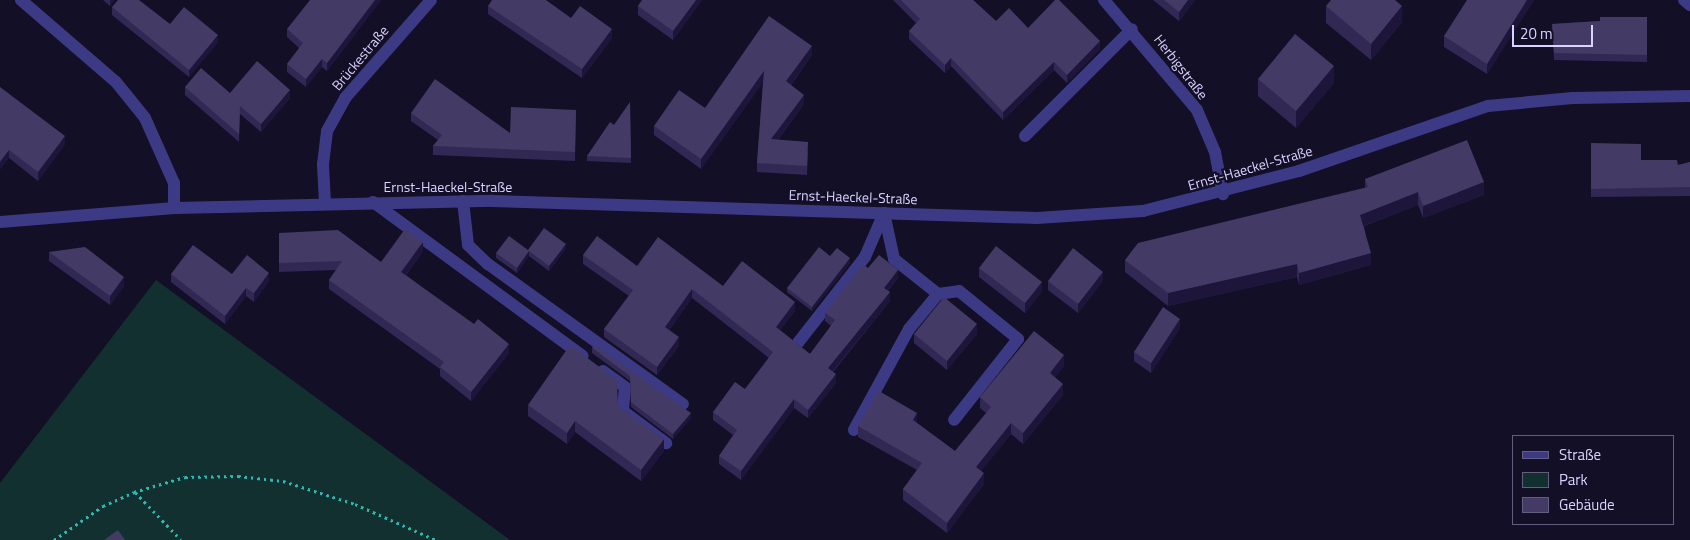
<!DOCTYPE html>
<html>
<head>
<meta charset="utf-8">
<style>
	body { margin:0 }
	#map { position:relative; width:1690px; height:540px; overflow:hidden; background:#130f26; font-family:"Titillium Web",sans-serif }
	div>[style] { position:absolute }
	.green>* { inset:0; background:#12302f }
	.path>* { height:3px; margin-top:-1.5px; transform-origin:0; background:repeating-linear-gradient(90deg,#2fb8b0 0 2.5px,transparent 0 6.5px) }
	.service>* { height:12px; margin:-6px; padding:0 6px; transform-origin:6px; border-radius:6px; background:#3d3a85 }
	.minor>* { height:12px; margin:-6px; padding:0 6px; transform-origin:6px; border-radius:6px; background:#3d3a85 }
	.wall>* { inset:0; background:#312854 }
	.shaded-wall>* { inset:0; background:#1d163a }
	.building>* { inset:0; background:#433a66 }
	span { translate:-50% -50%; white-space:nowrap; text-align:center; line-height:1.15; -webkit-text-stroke:4.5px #130f26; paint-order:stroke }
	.street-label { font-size:14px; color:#d9d4ff }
	.legend { position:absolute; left:1512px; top:435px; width:162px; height:90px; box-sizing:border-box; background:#130f26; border:1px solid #625e7d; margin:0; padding:6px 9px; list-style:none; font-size:15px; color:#d9d4ff }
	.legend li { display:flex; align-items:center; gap:10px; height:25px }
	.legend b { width:25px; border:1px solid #625e7d }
	.scale { position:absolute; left:1512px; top:25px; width:81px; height:22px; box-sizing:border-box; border:2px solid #d9d4ff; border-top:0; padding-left:6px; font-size:15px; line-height:18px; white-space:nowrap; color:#d9d4ff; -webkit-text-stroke:4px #130f26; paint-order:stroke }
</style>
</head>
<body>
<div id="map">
	<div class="green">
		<div style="clip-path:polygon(156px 280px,510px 540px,0 540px,0 483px)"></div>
	</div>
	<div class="path">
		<div style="left:135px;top:492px;width:66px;rotate:46.2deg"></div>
		<div style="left:54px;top:540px;width:60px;rotate:-34.8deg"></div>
		<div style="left:103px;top:506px;width:34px;rotate:-24deg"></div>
		<div style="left:134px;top:492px;width:53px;rotate:-16.4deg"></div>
		<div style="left:185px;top:477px;width:53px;rotate:-1.1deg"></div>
		<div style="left:238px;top:476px;width:45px;rotate:6.3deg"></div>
		<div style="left:283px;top:481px;width:76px;rotate:17.7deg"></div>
		<div style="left:355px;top:504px;width:89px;rotate:24deg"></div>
	</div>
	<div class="service">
		<div style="left:1025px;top:136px;width:151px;rotate:-45deg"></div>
		<div style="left:463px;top:201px;width:44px;rotate:83.5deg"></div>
		<div style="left:468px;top:245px;width:28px;rotate:44deg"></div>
		<div style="left:488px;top:264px;width:240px;rotate:35.7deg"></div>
		<div style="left:373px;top:202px;width:260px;rotate:36.3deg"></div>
		<div style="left:938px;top:294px;width:21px;rotate:-8deg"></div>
		<div style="left:959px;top:291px;width:76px;rotate:39.1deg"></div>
		<div style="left:1018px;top:339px;width:103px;rotate:128.3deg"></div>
		<div style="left:797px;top:344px;width:110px;rotate:-52deg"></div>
		<div style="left:865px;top:257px;width:48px;rotate:-66.6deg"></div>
		<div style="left:884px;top:213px;width:47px;rotate:77.7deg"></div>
		<div style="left:894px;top:259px;width:56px;rotate:38.5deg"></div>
		<div style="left:938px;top:294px;width:45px;rotate:129.6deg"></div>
		<div style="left:909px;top:329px;width:115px;rotate:118.6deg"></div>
		<div style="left:603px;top:371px;width:27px;rotate:36deg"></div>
		<div style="left:625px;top:387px;width:24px;rotate:95deg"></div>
		<div style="left:623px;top:411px;width:54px;rotate:36.7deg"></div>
	</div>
	<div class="minor">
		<div style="left:21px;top:0;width:125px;rotate:40.8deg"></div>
		<div style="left:116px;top:82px;width:46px;rotate:51.1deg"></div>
		<div style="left:145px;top:118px;width:71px;rotate:66deg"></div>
		<div style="left:174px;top:183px;width:25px;rotate:90deg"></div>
		<div style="left:1104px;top:0;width:144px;rotate:49.8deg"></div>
		<div style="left:1197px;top:110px;width:46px;rotate:66.8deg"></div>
		<div style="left:1215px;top:152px;width:43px;rotate:79.2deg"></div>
		<div style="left:1684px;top:0;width:8px;rotate:40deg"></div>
		<div style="left:325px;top:203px;width:39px;rotate:-93deg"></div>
		<div style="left:323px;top:164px;width:33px;rotate:-83deg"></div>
		<div style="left:327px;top:131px;width:38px;rotate:-61deg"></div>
		<div style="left:345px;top:98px;width:130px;rotate:-48.7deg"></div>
		<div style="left:0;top:222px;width:175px;rotate:-4.6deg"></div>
		<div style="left:174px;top:208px;width:319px;rotate:-1.3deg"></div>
		<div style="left:493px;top:201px;width:544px;rotate:1.79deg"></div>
		<div style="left:1037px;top:218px;width:106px;rotate:-3.8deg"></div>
		<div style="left:1143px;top:211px;width:161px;rotate:-14.4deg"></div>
		<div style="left:1299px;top:171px;width:200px;rotate:-19deg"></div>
		<div style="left:1488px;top:106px;width:85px;rotate:-5.4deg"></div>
		<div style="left:1573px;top:98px;width:117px;rotate:-1deg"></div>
	</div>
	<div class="wall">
		<div style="clip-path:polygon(103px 0,114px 0,110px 6px)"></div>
		<div style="clip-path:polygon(381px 0,327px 71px,322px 67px,306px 87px,287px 72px,287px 64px,299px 48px,287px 37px,287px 29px)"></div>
		<div style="clip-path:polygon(642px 0,702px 0,673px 40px,638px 15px,638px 6px)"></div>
		<div style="clip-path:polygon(893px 0,973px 0,996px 21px,1028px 28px,1100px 49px,1067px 83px,1054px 70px,1003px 120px,951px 66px,945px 73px,909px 39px,909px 31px,916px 23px)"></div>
		<div style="clip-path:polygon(1153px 0,1195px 0,1179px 21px)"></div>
		<div style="clip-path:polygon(1534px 0,1487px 74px,1444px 47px,1444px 36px)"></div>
		<div style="clip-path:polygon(488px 6px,571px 18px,612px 38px,582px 78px,488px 14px)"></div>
		<div style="clip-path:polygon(1326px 6px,1402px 22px,1371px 60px,1326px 23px)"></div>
		<div style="clip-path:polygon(112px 7px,170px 24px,218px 42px,189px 77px,112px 15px)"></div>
		<div style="clip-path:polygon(1647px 17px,1647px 62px,1554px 60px,1552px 24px,1600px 21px)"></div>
		<div style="clip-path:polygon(812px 55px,791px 85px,804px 104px,778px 140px,808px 151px,807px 175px,757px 172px,757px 163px,763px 82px,701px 169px,654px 135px,654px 126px,705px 108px)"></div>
		<div style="clip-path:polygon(1258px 79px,1334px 83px,1296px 128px,1258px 96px)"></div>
		<div style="clip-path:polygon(0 87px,65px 144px,38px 181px,9px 158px)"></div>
		<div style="clip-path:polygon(185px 87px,230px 93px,290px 98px,261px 132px,240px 114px,239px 142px,185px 95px)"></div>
		<div style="clip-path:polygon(630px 102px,631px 163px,587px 161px,587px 156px,614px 125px)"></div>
		<div style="clip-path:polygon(576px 110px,575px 161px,433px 155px,433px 146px,438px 140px,411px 121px,411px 113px,510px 133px)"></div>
		<div style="clip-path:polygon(1591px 143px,1641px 160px,1678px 165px,1690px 162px,1690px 196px,1591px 197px)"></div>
		<div style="clip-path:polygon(1365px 179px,1484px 195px,1423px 218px,1418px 205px,1364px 226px,1371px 265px,1299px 285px,1297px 277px,1168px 306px,1125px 272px,1125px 260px,1365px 188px)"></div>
		<div style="clip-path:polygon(279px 233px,381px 262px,423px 251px,406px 275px,509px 353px,471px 401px,440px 376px,440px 369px,329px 289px,329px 280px,336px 270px,279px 272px)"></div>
		<div style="clip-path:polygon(566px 248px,549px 271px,529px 256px,517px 273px,496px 258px,496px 253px,528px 250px)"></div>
		<div style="clip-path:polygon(49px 252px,124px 286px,110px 305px,49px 261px)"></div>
		<div style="clip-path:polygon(583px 255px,637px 266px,723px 286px,795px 311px,780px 330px,810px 354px,831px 326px,825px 321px,825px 313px,868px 268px,898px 278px,888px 291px,890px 301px,833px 372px,836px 383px,808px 418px,794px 408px,741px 480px,719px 464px,719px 456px,733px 435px,713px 420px,713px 412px,745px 389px,769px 358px,692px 298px,669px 330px,679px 346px,657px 375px,604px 337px,604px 329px,629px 296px,583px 264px)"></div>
		<div style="clip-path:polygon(830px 256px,850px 263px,812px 311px,787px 292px,787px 288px)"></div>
		<div style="clip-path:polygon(979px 268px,1042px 291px,1025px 313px,979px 277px)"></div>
		<div style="clip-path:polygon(171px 274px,232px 274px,269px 281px,254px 302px,246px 296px,225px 324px,171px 282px)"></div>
		<div style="clip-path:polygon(1048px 281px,1103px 281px,1078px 313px,1048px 290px)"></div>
		<div style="clip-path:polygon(1180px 328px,1151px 373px,1134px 361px,1134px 352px)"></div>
		<div style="clip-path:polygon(914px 334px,977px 334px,947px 370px,914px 343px)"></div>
		<div style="clip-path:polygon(592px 348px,691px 418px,673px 439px,631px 407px,630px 381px,592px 353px)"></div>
		<div style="clip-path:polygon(1064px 366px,1055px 377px,1063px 395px,1023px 444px,1011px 434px,981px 471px,984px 484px,947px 533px,903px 500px,903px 489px,917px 470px,858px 437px,858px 426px,917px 423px,955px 451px,986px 413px,980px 408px,980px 397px)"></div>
		<div style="clip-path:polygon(528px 405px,618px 406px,664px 451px,641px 481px,575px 432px,567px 444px,528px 416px)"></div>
	</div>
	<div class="shaded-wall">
		<div style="clip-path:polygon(110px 0,114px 0,110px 6px)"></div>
		<div style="clip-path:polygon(375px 0,381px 0,327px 71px,327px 63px)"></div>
		<div style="clip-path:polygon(696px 0,702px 0,673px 40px,673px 31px)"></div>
		<div style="clip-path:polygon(1188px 0,1195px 0,1179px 21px,1179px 12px)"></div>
		<div style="clip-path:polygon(1527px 0,1534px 0,1487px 74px,1487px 64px)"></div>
		<div style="clip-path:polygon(1402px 6px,1402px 22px,1371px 60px,1371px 44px)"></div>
		<div style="clip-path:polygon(612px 29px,612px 38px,582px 78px,582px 69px)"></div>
		<div style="clip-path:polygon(218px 35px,218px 42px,189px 77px,189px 70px)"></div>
		<div style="clip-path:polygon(1100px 41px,1100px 49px,1067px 83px,1067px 75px)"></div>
		<div style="clip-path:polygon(812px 46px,812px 55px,786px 91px,786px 81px)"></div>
		<div style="clip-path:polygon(951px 58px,951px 66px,945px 73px,945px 65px)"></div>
		<div style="clip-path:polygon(322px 59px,322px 67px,306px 87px,306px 79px)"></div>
		<div style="clip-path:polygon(1054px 62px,1054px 70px,1003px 120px,1003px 112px)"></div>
		<div style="clip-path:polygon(1334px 66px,1334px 83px,1296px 128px,1296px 111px)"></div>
		<div style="clip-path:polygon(764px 71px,764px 81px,701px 169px,701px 159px)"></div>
		<div style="clip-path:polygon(290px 90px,290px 98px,261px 132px,261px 124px)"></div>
		<div style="clip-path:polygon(804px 95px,804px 104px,771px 149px,771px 139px)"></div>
		<div style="clip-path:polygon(65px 136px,65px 144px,38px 181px,38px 172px)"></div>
		<div style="clip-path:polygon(9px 150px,9px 158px,0 170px,0 162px)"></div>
		<div style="clip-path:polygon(1484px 182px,1484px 195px,1423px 218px,1423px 206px)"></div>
		<div style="clip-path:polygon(1418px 192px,1418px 205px,1360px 227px,1360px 215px)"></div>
		<div style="clip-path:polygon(423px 242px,423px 251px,401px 281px,401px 272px)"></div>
		<div style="clip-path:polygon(566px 244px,566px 248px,549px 271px,549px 266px)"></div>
		<div style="clip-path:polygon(529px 251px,529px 256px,517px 273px,517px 268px)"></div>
		<div style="clip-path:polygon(1371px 253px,1371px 265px,1299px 285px,1299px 273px)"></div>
		<div style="clip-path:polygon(850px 258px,850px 263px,812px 311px,812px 307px)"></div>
		<div style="clip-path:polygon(1297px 264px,1297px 277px,1168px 306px,1168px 293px)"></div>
		<div style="clip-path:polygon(898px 270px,898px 278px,884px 296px,884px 288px)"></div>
		<div style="clip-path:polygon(1103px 272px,1103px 281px,1078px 313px,1078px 304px)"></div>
		<div style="clip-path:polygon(269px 273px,269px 281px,254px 302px,254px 293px)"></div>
		<div style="clip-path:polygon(124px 277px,124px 286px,110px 305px,110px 296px)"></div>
		<div style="clip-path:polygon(1042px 282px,1042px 291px,1025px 313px,1025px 303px)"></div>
		<div style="clip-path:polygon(246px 288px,246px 296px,225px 324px,225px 316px)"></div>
		<div style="clip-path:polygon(692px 289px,692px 298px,665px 335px,665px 327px)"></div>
		<div style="clip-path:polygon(890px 292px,890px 301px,828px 377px,828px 368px)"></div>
		<div style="clip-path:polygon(795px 302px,795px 311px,776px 336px,776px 327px)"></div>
		<div style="clip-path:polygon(1180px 319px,1180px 328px,1151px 373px,1151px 363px)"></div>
		<div style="clip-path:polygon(977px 324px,977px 334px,947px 370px,947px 361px)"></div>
		<div style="clip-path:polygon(679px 337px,679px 346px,657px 375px,657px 367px)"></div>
		<div style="clip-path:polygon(509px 344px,509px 353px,471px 401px,471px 392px)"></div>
		<div style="clip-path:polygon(1064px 355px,1064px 366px,1050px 384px,1050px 373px)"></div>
		<div style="clip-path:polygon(836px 374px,836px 383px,808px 418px,808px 410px)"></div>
		<div style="clip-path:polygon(1063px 384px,1063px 395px,1023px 444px,1023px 433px)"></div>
		<div style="clip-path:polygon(794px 399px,794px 408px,741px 480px,741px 471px)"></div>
		<div style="clip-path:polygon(691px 413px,691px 418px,673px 439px,673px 434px)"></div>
		<div style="clip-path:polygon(917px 413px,917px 424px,913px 420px)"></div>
		<div style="clip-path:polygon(575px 421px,575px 432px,567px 444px,567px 433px)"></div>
		<div style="clip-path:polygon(1011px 423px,1011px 434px,976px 478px,976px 467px)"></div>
		<div style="clip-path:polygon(664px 439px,664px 451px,641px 481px,641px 470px)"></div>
		<div style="clip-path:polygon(984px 473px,984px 484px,947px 533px,947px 523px)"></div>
	</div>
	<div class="building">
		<div style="clip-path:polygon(118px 0,139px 0,170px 24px,184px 7px,218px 35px,189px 70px,112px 7px)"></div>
		<div style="clip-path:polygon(310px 0,375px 0,327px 63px,322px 59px,306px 79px,287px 64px,303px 43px,287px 29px)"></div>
		<div style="clip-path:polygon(492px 0,546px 0,571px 18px,580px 6px,612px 29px,582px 69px,488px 6px)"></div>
		<div style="clip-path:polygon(642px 0,696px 0,673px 31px,638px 6px)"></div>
		<div style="clip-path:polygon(901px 0,973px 0,996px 21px,1009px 8px,1028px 28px,1055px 0,1059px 0,1100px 41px,1067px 75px,1054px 62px,1003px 112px,951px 58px,945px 65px,909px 31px,920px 19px)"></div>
		<div style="clip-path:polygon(1164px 0,1188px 0,1179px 12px)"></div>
		<div style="clip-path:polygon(1331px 0,1395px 0,1402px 6px,1371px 44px,1326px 6px)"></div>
		<div style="clip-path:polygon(1467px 0,1527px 0,1487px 64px,1444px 36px)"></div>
		<div style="clip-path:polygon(769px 16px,812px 46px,786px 81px,804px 95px,771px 139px,808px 142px,807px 166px,757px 163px,764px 71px,701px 159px,654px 126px,679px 90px,705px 108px)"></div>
		<div style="clip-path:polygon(1600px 17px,1647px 17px,1647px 55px,1554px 53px,1552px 24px,1600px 21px)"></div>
		<div style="clip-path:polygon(1295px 34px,1334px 66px,1296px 111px,1258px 79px)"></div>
		<div style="clip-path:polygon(257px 61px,290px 90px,261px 124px,240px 106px,239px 134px,185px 87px,201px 68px,230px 93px)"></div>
		<div style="clip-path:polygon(435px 79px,510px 133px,511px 107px,576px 110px,575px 152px,433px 146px,442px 135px,411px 113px)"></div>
		<div style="clip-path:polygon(0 87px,65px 136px,38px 172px,9px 150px,0 162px)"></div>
		<div style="clip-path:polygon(630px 102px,631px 158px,587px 156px,610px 122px,614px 125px)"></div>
		<div style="clip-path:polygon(1467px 140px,1484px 182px,1423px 206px,1418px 192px,1360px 215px,1371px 253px,1299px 273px,1297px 264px,1168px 293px,1125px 260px,1138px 243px,1368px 187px,1365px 179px)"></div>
		<div style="clip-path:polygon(1591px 143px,1641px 144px,1641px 160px,1677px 160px,1678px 165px,1690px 162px,1690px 187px,1591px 189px)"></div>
		<div style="clip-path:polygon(544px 228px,566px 244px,549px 266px,529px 251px,517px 268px,496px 253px,509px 236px,528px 250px)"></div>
		<div style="clip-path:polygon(405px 229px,423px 242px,401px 272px,474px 324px,478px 319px,509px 344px,471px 392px,440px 367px,444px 362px,329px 280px,342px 261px,279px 263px,279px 233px,338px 230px,381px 262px)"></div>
		<div style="clip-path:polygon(597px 236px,637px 266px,658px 237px,723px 286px,742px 261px,795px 302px,776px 327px,810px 354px,835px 320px,825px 313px,863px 264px,868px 268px,879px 255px,898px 270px,884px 288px,890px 292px,828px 368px,836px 374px,808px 410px,794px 399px,741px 471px,719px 456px,737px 430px,713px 412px,735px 382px,745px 389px,773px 352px,692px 289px,665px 327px,679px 337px,657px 367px,604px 329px,633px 290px,583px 255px)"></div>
		<div style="clip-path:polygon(193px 245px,232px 274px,247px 255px,269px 273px,254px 293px,246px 288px,225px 316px,171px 274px)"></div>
		<div style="clip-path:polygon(996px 246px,1042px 282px,1025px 303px,979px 268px)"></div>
		<div style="clip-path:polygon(85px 247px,124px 277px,110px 296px,49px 252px)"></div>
		<div style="clip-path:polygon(819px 247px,830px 256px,837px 248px,850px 258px,812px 307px,787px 288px)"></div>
		<div style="clip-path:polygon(1073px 248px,1103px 272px,1078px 304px,1048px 281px)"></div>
		<div style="clip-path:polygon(944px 297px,977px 324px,947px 361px,914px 334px)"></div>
		<div style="clip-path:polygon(1163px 307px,1180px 319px,1151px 363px,1134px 352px)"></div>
		<div style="clip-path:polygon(1034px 331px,1064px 355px,1050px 373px,1063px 384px,1023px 433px,1011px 423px,976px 467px,984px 473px,947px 523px,903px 489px,922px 463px,858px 426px,879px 391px,917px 413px,913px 420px,955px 451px,991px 407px,980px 397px)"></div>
		<div style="clip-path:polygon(570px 345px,617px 380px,618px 406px,664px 439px,641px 470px,575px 421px,567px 433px,528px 405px)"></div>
		<div style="clip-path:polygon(594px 345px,691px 413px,673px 434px,631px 402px,630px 376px,592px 348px)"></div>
		<div style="clip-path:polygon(118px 530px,125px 540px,104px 540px)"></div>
	</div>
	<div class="street-label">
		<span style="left:360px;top:58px;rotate:-50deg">Brückestraße</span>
		<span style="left:1181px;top:67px;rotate:52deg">Herbigstraße</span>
		<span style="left:1250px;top:168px;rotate:-16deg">Ernst-Haeckel-Straße</span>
		<span style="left:448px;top:187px">Ernst-Haeckel-Straße</span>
		<span style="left:853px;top:197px;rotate:2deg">Ernst-Haeckel-Straße</span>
	</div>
	<ul class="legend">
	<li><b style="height:6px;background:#3d3a85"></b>Straße</li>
	<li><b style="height:14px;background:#12302f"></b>Park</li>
	<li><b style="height:14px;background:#433a66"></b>Gebäude</li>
	</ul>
	<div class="scale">20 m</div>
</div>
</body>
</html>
